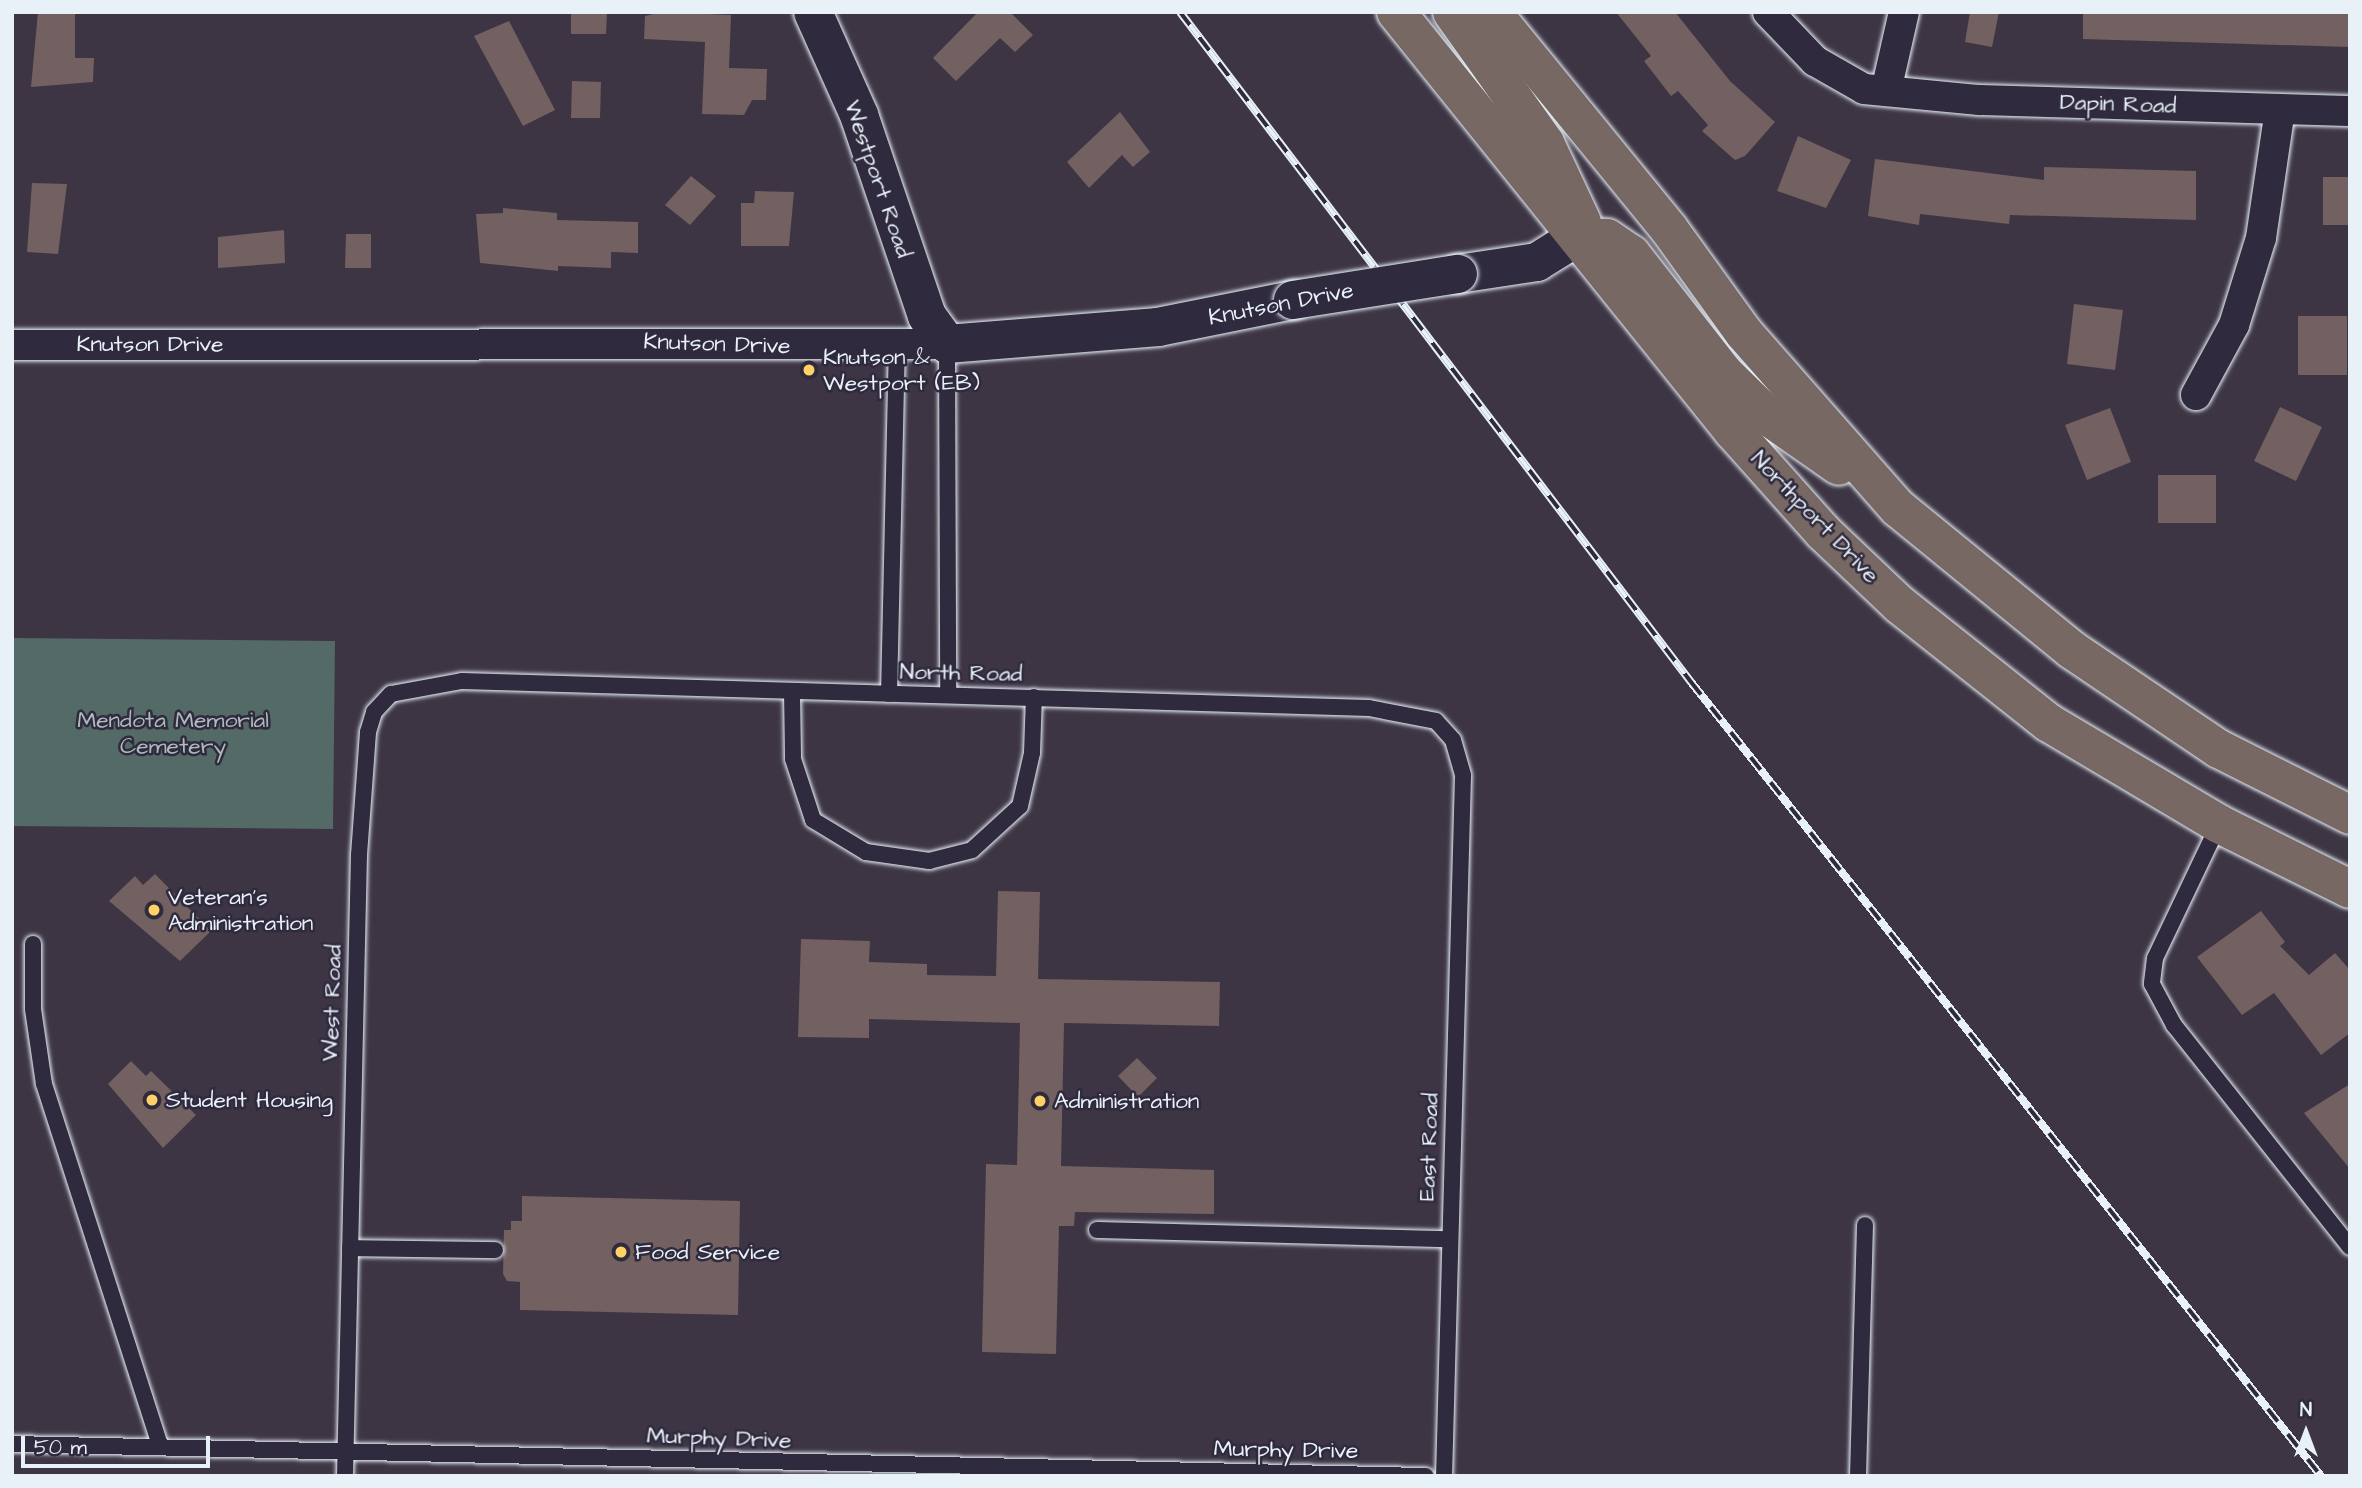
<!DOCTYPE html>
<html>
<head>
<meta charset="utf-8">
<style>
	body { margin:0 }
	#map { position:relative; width:2362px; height:1488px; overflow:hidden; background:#3d3544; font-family:"Architects Daughter",sans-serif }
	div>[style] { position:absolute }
	.green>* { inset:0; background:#546a66 }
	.building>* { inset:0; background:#736060 }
	.roads { filter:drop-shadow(0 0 2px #e8f1f8) drop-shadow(0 0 2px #e8f1f8) }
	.service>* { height:16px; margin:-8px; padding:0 8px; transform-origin:8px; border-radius:8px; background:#2f2a3d }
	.minor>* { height:30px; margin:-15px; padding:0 15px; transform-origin:15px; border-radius:15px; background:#2f2a3d }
	.tertiary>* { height:38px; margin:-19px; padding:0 19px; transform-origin:19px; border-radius:19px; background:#2f2a3d }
	.primary>* { height:38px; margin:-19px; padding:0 19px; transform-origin:19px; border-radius:19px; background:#776864 }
	.rail>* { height:8px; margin-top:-4px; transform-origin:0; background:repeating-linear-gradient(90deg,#2f2a3d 0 16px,#e8f1f8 0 32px); box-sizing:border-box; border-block:2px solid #e8f1f8 }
	.bridges { filter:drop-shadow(0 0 2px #e8f1f8) drop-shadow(0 0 2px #e8f1f8) }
	.tertiary-bridge>* { height:38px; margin:-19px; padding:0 19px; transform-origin:19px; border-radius:19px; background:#2f2a3d }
	.dots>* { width:19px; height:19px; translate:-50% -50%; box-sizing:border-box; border:4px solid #2f2a3d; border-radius:50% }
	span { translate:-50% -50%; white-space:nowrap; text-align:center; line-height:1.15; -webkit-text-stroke:5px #2f2a3d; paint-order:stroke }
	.street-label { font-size:23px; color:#e8f1f8 }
	.poi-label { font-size:23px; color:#e8f1f8 }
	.left { translate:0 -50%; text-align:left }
	.park-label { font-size:23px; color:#adbbbe }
	.frame { position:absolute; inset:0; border:14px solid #e8f1f8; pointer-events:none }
	.north { position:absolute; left:2271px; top:1397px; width:70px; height:70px; -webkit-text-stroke:5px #2f2a3d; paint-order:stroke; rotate:0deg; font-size:19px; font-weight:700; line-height:28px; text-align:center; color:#e8f1f8 }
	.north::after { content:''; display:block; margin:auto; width:24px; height:32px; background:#e8f1f8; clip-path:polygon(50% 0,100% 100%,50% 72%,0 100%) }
	.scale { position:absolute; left:21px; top:1436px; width:189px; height:32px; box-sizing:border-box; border:4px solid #e8f1f8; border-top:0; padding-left:9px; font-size:21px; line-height:24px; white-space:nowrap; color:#e8f1f8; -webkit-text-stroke:5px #2f2a3d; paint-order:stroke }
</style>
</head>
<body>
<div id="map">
	<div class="green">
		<div style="clip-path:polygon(12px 638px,335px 641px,333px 829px,12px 826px)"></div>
	</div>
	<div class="building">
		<div style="clip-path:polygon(38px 12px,75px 12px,75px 58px,94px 58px,93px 82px,31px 87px)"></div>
		<div style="clip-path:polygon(571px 12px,607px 12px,606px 34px,571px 34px)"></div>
		<div style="clip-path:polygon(662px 12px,731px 15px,729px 68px,767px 69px,766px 100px,752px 100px,744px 115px,702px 114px,705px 42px,644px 39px,645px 16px)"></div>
		<div style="clip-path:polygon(978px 12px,1010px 12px,1033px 35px,1015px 52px,1000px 38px,956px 81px,933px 58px)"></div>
		<div style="clip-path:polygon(1616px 12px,1675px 12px,1730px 81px,1775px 122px,1745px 156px,1735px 160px,1702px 131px,1708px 125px,1678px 91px,1671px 96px,1644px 61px,1651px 56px)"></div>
		<div style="clip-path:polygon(1970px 12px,1999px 12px,1992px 47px,1965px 42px)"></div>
		<div style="clip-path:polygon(2083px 12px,2350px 13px,2350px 47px,2083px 39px)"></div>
		<div style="clip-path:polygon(509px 21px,555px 110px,523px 126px,474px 36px)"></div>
		<div style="clip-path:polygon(572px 81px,601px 82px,600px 118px,571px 118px)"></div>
		<div style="clip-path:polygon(1120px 112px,1150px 152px,1133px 167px,1122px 155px,1089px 188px,1067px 162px)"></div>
		<div style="clip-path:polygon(1798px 136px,1851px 160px,1826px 208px,1777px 191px)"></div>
		<div style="clip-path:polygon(1875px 159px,2044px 180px,2044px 167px,2196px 171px,2196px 220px,2010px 215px,2009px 224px,1920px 214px,1919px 225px,1868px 216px)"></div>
		<div style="clip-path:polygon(691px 176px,716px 196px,690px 225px,665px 205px)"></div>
		<div style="clip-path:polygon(2323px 177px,2350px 177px,2350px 225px,2323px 225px)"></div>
		<div style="clip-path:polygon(32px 183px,67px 184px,58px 254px,27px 252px)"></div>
		<div style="clip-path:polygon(755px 191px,794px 192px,789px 246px,741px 246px,741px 203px,754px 203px)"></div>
		<div style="clip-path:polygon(503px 208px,557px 213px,557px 220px,638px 222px,638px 253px,611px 252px,611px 268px,558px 266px,558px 271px,480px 263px,476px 214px,503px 213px)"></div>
		<div style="clip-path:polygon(284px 230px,285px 263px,218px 268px,218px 237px)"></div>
		<div style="clip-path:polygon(346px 234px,371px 234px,371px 268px,345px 268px)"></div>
		<div style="clip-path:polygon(2074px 304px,2123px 310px,2115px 370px,2067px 364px)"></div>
		<div style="clip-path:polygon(2298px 316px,2347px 316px,2347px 375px,2298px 375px)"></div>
		<div style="clip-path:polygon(2280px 407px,2322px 427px,2296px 481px,2254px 461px)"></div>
		<div style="clip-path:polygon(2110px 408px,2131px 462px,2087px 480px,2065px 425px)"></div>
		<div style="clip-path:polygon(2158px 475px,2216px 475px,2216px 523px,2158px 523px)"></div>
		<div style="clip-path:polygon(155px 874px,211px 931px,180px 961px,109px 901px,135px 876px,143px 885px)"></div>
		<div style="clip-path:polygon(998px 891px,1040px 892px,1038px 979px,1220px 982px,1219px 1026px,1064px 1023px,1061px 1166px,1214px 1170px,1214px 1214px,1075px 1212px,1074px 1226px,1059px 1226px,1056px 1354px,982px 1352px,986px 1164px,1017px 1165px,1020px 1023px,869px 1019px,869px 1038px,798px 1037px,801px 939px,870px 941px,869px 962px,927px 964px,927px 975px,996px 976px)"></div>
		<div style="clip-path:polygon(2261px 911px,2285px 942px,2280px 946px,2309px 975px,2335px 953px,2350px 970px,2350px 1033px,2321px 1055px,2274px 993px,2242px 1015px,2197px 957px)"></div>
		<div style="clip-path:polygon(1137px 1058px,1157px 1078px,1138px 1097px,1118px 1076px)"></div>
		<div style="clip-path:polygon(131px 1061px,146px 1076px,151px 1071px,196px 1115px,163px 1148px,108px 1084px)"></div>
		<div style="clip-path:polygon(2350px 1084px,2350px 1169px,2304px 1113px)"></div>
		<div style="clip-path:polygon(522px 1196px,740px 1201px,738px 1315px,520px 1310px,520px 1282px,507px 1281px,503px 1274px,504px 1230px,511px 1230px,511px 1221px,522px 1221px)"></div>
	</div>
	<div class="roads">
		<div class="service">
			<div style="left:947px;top:344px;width:351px;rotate:89.8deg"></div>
			<div style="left:792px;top:692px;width:67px;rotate:89.1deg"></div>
			<div style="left:793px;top:759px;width:64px;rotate:71.8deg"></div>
			<div style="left:813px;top:820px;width:62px;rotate:31.1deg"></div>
			<div style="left:866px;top:852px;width:64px;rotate:8.1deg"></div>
			<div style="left:929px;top:861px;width:44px;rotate:-14.3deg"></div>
			<div style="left:972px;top:850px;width:65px;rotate:-42.5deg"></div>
			<div style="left:1020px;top:806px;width:54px;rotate:-77.2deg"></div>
			<div style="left:1032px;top:753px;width:56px;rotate:-88deg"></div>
			<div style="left:889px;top:694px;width:349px;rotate:-88.7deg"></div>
			<div style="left:2219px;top:824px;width:148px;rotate:115.5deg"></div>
			<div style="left:2155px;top:958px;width:26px;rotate:97deg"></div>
			<div style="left:2152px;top:984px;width:47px;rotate:61.8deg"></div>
			<div style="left:2174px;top:1025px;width:283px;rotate:51.6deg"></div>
			<div style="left:33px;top:944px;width:65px;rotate:90deg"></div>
			<div style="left:33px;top:1009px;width:76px;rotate:81.7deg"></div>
			<div style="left:44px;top:1084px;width:380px;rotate:72.2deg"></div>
			<div style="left:1097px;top:1230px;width:352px;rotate:1.5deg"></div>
			<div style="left:350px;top:1248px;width:145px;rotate:0.8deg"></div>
			<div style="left:12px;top:1444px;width:1414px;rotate:1.3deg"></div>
			<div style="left:345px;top:1476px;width:621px;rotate:-88.71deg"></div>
			<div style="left:359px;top:855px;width:123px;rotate:-85.8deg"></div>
			<div style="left:368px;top:732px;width:21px;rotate:-73deg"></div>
			<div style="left:374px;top:712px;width:25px;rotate:-47deg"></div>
			<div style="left:391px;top:694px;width:72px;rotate:-10.4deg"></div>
			<div style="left:462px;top:681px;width:907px;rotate:1.71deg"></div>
			<div style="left:1369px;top:708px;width:68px;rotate:11deg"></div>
			<div style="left:1436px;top:721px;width:25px;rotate:48deg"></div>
			<div style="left:1453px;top:740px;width:37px;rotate:74deg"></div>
			<div style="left:1463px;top:776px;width:700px;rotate:91.55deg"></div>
			<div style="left:1858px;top:1476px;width:251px;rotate:-88.4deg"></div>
		</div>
		<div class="minor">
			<div style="left:1768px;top:12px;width:68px;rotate:46.2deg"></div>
			<div style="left:1815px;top:61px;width:56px;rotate:29.7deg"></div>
			<div style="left:1864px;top:89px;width:116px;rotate:5.5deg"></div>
			<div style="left:1979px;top:100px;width:371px;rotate:1.7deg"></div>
			<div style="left:1886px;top:91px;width:81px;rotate:-77.2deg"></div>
			<div style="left:12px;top:345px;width:935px;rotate:-0.06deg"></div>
			<div style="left:2196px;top:395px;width:80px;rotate:-61.5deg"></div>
			<div style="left:2234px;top:325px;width:91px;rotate:-72.8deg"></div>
			<div style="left:2261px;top:238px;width:130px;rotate:-81.6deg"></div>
		</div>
		<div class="tertiary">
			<div style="left:813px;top:12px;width:113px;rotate:65.9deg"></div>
			<div style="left:859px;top:115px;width:212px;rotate:71.3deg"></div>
			<div style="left:927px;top:316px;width:34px;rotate:54deg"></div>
			<div style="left:947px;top:344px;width:212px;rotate:-4.6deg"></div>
			<div style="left:1158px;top:327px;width:138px;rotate:-11.3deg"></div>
			<div style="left:1458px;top:274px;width:80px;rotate:-8.6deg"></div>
			<div style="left:1537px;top:262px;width:47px;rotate:-32deg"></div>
		</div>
		<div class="primary">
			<div style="left:1396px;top:12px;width:538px;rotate:51.19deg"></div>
			<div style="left:1733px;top:431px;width:135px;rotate:48.3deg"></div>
			<div style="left:1823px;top:532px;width:106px;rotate:43.5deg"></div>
			<div style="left:1900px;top:605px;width:190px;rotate:38.4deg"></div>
			<div style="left:2049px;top:723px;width:198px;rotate:30.7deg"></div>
			<div style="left:2219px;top:824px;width:146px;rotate:26.4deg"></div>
			<div style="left:1452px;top:12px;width:161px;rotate:54.6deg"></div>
			<div style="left:1545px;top:143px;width:87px;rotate:64.9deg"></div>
			<div style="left:1492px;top:12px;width:280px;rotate:50.8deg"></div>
			<div style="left:1669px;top:229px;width:128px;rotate:54.2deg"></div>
			<div style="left:1744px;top:333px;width:233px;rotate:48.7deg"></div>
			<div style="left:1898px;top:508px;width:225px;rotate:39.2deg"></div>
			<div style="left:2072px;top:650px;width:177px;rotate:34deg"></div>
			<div style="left:2219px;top:749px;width:147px;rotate:26.7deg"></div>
			<div style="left:1577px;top:237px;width:30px;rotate:2deg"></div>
			<div style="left:1607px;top:238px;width:29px;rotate:34deg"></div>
			<div style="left:1631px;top:254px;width:151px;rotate:52deg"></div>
			<div style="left:1724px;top:373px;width:63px;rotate:44.4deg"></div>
			<div style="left:1769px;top:417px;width:85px;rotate:35deg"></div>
		</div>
	</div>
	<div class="rail">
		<div style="left:1180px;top:12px;width:843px;rotate:52.67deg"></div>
		<div style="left:1691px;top:682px;width:1014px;rotate:51.57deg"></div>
	</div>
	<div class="bridges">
		<div class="tertiary-bridge">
			<div style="left:1293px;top:300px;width:167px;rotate:-9deg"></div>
		</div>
	</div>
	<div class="dots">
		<div style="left:809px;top:370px;background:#ffd166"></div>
		<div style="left:154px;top:910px;background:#ffd166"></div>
		<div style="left:152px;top:1100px;background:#ffd166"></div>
		<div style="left:1040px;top:1101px;background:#ffd166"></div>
		<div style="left:621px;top:1252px;background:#ffd166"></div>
	</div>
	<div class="street-label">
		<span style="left:2118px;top:104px;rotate:2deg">Dapin Road</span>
		<span style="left:878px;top:179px;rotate:71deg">Westport Road</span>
		<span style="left:1281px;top:304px;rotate:-11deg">Knutson Drive</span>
		<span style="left:150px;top:344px">Knutson Drive</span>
		<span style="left:717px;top:344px;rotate:2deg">Knutson Drive</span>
		<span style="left:1815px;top:517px;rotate:46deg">Northport Drive</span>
		<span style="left:961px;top:673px;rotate:1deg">North Road</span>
		<span style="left:332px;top:1003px;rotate:-88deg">West Road</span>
		<span style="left:1429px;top:1147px;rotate:-88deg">East Road</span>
		<span style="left:719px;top:1438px;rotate:2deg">Murphy Drive</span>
		<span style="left:1286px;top:1450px;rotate:1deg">Murphy Drive</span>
	</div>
	<div class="poi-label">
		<span class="left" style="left:823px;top:370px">Knutson &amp;<br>Westport (EB)</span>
		<span class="left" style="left:168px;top:910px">Veteran's<br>Administration</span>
		<span class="left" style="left:166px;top:1100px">Student Housing</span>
		<span class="left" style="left:1054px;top:1101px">Administration</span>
		<span class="left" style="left:635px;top:1252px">Food Service</span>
	</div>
	<div class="park-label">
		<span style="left:173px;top:733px">Mendota Memorial<br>Cemetery</span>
	</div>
	<div class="frame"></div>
	<div class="north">N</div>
	<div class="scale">50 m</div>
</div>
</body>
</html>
